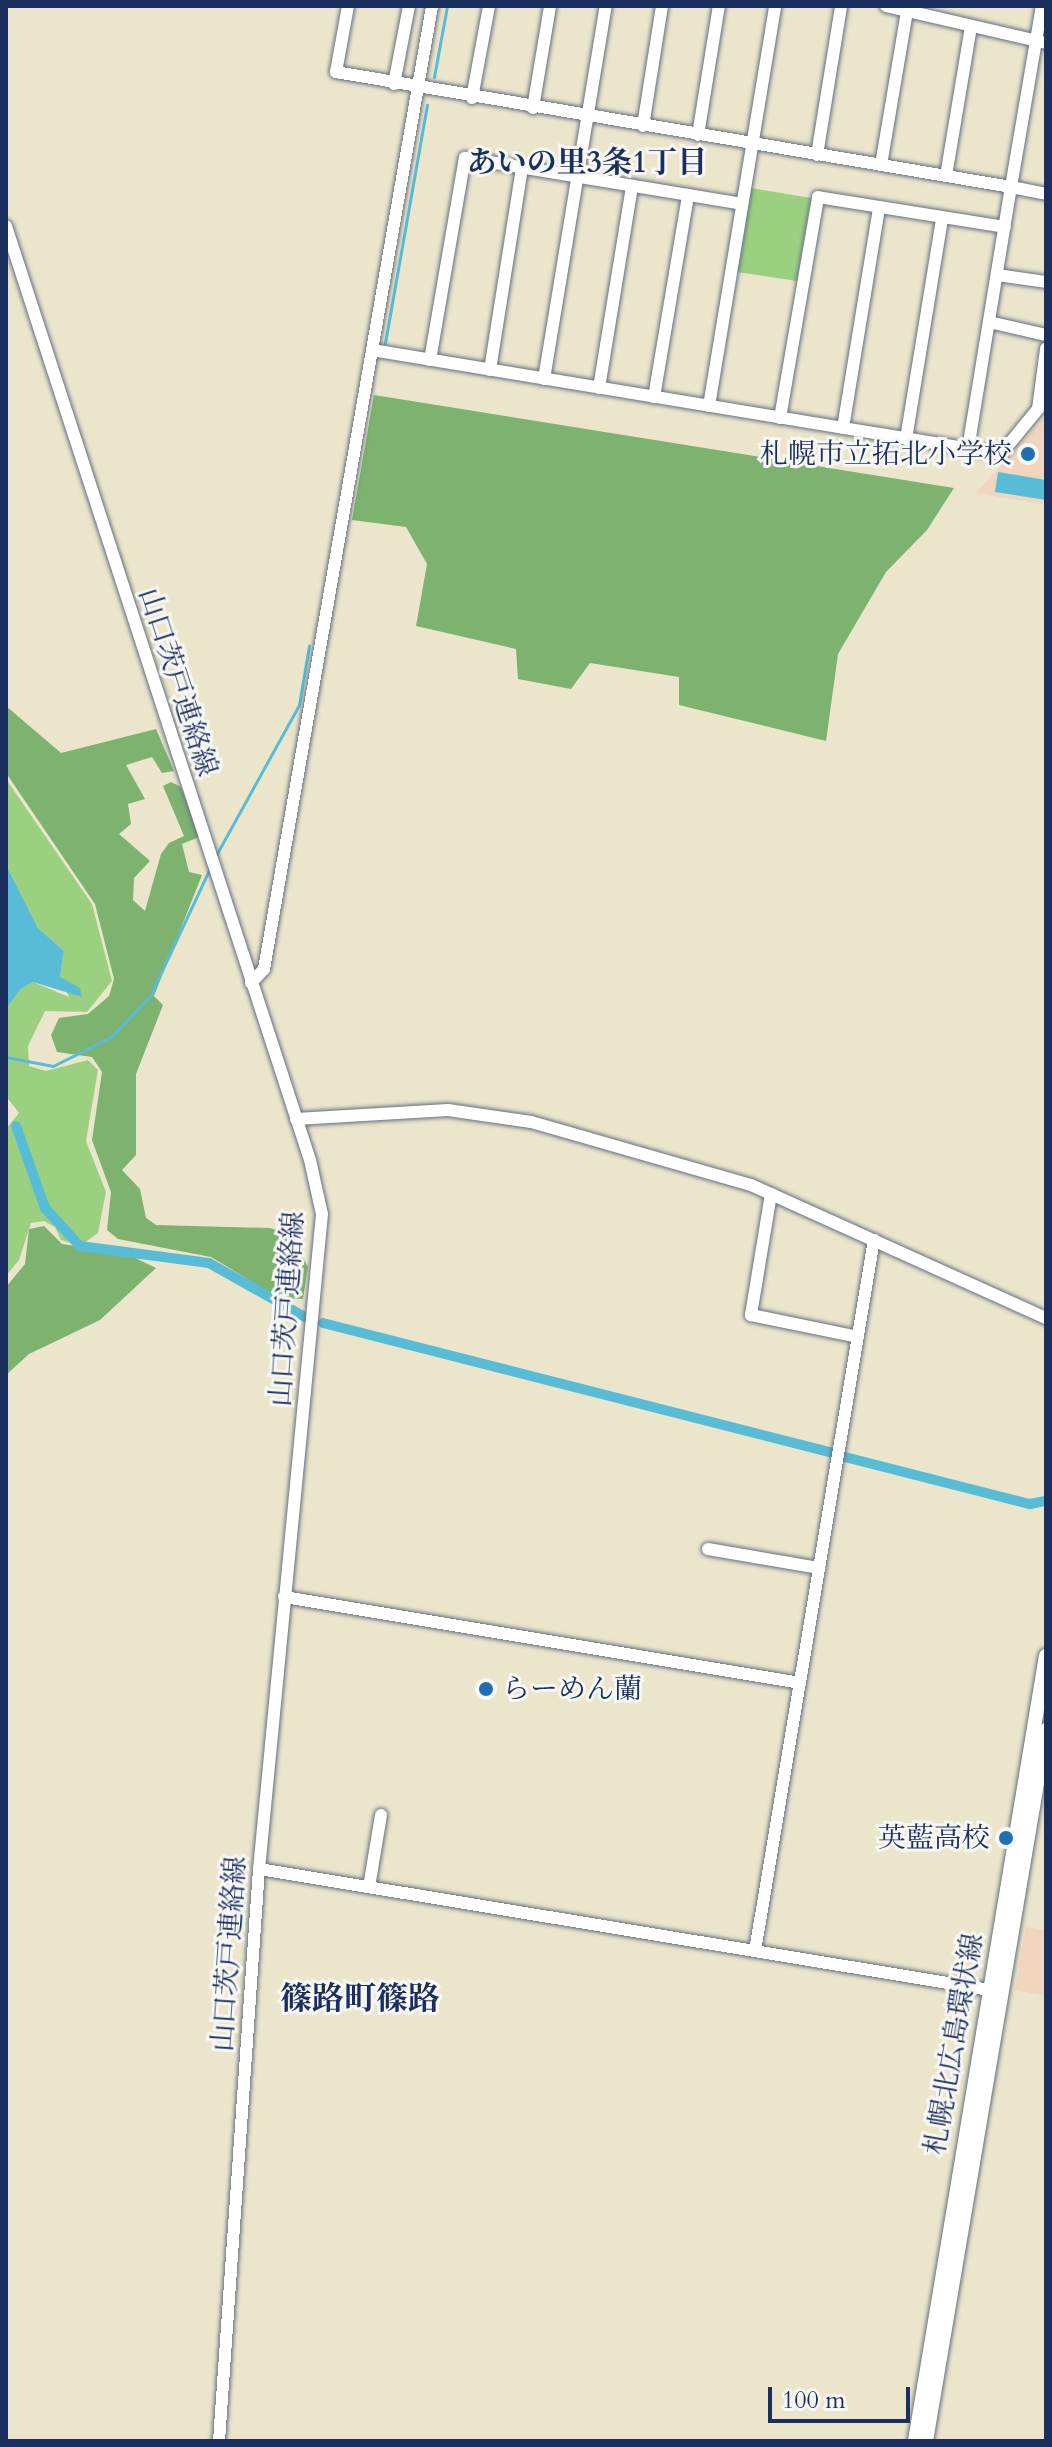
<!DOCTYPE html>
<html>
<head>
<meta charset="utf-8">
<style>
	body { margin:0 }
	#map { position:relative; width:1052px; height:2447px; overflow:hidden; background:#ebe6cb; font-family:Cardo,"Noto Serif JP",serif }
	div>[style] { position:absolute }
	.built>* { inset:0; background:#f2d5be }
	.green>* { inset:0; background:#9cd081 }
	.forest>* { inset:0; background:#7db26f }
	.water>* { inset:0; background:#58bcd6 }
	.stream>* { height:3px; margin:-1.5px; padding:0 1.5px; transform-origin:1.5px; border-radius:1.5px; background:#58bcd6 }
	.canal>* { height:10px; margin:-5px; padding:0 5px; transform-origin:5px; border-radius:5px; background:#58bcd6 }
	.roads { filter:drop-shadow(0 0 2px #646f84) drop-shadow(0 0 2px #646f84) }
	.minor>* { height:12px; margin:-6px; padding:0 6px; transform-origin:6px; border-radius:6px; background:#fff }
	.major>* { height:14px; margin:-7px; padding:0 7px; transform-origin:7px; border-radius:7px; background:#fff }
	.dots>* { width:22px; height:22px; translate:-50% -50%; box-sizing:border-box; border:4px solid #f6f6f2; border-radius:50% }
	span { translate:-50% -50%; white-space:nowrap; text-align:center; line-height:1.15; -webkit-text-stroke:6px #f6f6f2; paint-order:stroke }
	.poi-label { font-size:28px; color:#1b2f5e }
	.right { translate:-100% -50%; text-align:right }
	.left { translate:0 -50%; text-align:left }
	.street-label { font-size:28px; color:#1b2f5e }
	.neighbourhood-label { font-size:30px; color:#1b2f5e; font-weight:700 }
	.quarter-label { font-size:32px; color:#1b2f5e; font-weight:700 }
	.frame { position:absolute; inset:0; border:8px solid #1b2f5e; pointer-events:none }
	.scale { position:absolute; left:768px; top:2387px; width:142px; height:36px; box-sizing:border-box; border:4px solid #1b2f5e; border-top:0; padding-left:10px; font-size:24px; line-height:28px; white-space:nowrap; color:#1b2f5e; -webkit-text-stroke:6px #f6f6f2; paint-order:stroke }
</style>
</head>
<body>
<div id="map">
	<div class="built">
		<div style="clip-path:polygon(1046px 416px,1046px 505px,976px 493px)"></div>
		<div style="clip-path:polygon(1026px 1927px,1046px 1930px,1046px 1996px,1015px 1990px)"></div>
	</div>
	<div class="green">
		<div style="clip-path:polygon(751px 188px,811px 198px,797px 281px,737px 272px)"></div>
		<div style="clip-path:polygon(6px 779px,92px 904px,112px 981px,87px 1012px,45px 1011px,28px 1046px,29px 1066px,46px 1071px,88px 1060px,98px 1070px,86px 1141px,106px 1192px,98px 1233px,80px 1246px,61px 1240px,55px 1227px,44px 1221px,31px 1223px,19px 1260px,6px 1276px,6px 1129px,19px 1113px,6px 1096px,6px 1009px,21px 989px,33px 982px,69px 997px,60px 977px,64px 951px,38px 928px,6px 865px)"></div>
	</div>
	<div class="forest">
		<div style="clip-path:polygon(374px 395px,954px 488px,927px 530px,886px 572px,838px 654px,826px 741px,679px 705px,679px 677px,590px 663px,571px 689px,518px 679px,516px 649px,416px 626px,427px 564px,406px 527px,352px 520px)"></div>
		<div style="clip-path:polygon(6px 706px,61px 753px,156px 729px,174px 771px,162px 773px,152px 757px,126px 765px,145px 799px,128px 804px,131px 824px,119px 834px,150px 861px,134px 878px,133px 900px,145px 911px,161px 854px,169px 843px,184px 836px,163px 786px,171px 782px,181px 787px,199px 837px,182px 844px,189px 872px,202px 875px,154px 996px,163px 1005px,136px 1074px,136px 1155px,122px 1170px,140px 1189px,146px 1218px,156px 1225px,270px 1228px,291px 1235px,308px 1267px,303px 1299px,279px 1298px,211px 1257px,118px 1239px,107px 1230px,111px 1192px,92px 1140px,102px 1072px,92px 1057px,57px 1052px,51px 1035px,59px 1018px,88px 1014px,109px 996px,114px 979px,95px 904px,6px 773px)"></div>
		<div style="clip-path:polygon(44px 1226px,62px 1244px,125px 1253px,156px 1268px,100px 1320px,29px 1354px,6px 1375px,6px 1287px,25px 1264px,29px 1229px)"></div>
	</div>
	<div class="water">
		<div style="clip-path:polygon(998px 472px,1046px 480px,1046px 500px,995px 492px)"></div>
		<div style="clip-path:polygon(6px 865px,38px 928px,64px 951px,60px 977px,80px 988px,82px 997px,33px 982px,21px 989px,6px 1009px)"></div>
	</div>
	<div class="stream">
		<div style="left:434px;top:77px;width:72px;rotate:-79.6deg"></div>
		<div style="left:385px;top:343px;width:242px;rotate:-80deg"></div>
		<div style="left:215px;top:857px;width:174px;rotate:-61.1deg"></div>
		<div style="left:299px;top:705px;width:60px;rotate:-80.4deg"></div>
		<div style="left:6px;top:1057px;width:48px;rotate:10.8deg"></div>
		<div style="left:53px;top:1066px;width:65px;rotate:-26.6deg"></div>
		<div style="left:111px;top:1037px;width:57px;rotate:-46.4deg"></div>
		<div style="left:150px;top:996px;width:141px;rotate:-64.9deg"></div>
	</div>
	<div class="canal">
		<div style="left:16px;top:1126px;width:87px;rotate:70.5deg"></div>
		<div style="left:45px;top:1208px;width:52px;rotate:47.4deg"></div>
		<div style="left:80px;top:1246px;width:130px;rotate:7.5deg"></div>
		<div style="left:209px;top:1263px;width:110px;rotate:29.4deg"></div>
		<div style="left:323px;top:1323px;width:526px;rotate:14.3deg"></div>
		<div style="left:841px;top:1456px;width:195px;rotate:14.3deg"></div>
		<div style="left:1030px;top:1504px;width:16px;rotate:-11deg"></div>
	</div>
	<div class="roads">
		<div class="minor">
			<div style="left:348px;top:6px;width:67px;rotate:100.3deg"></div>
			<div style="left:336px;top:72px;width:685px;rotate:9.67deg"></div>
			<div style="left:1011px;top:187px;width:184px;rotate:-80.3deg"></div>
			<div style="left:886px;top:6px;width:164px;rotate:13deg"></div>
			<div style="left:394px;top:84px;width:79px;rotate:-79.1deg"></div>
			<div style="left:472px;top:98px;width:94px;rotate:-79.5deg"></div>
			<div style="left:533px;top:108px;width:103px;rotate:-80.5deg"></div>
			<div style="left:643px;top:126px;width:121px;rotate:-81deg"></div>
			<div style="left:698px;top:135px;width:131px;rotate:-80.8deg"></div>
			<div style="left:817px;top:155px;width:151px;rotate:-80.8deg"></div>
			<div style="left:881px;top:165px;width:156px;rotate:-80.4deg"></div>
			<div style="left:946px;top:176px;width:152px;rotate:-80.5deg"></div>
			<div style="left:6px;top:226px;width:982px;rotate:71.97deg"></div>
			<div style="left:310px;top:1160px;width:55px;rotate:77.5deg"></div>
			<div style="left:322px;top:1214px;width:658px;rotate:95.49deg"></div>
			<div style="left:259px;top:1869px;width:573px;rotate:94deg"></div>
			<div style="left:997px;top:275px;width:49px;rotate:8.1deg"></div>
			<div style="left:989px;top:322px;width:58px;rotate:12.8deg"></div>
			<div style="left:372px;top:350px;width:638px;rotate:9.39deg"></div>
			<div style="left:1001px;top:454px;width:58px;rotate:-50.6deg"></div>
			<div style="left:1038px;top:409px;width:61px;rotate:-82.4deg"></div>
			<div style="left:430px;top:360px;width:205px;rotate:-80.2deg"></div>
			<div style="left:465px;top:158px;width:281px;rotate:9.4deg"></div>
			<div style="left:490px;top:370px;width:205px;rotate:-81deg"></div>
			<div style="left:544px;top:379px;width:378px;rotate:-80.6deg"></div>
			<div style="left:599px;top:388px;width:205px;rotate:-80.7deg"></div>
			<div style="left:654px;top:397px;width:205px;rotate:-80.4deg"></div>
			<div style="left:709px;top:406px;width:405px;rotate:-80.6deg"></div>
			<div style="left:780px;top:418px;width:224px;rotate:-80.2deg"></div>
			<div style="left:818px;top:197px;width:189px;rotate:9.1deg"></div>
			<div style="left:843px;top:428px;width:224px;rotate:-80.7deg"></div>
			<div style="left:906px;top:439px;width:224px;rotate:-80.7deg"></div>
			<div style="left:968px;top:449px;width:266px;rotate:-80.7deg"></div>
			<div style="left:1011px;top:187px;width:36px;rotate:11deg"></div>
			<div style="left:251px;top:983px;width:19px;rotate:-47deg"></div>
			<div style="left:264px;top:969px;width:978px;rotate:-80.1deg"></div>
			<div style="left:296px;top:1119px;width:152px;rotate:-3.4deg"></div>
			<div style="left:448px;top:1110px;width:84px;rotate:8.2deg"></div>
			<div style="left:531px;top:1122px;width:229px;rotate:16deg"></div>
			<div style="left:751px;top:1185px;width:324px;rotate:24.3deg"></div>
			<div style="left:771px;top:1194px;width:123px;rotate:99.4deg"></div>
			<div style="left:751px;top:1315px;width:109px;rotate:11.6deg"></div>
			<div style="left:708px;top:1549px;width:113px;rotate:9.7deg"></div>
			<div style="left:284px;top:1597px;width:523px;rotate:9.46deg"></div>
			<div style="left:259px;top:1869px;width:741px;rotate:9.4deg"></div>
			<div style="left:369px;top:1887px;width:73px;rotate:-80.5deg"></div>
			<div style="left:755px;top:1951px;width:721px;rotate:-80.5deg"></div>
		</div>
		<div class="major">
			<div style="left:915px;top:2441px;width:796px;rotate:-80.53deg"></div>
			<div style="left:926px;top:2441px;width:721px;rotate:-80.42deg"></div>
		</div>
	</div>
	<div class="dots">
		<div style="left:1028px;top:454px;background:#1f6fb2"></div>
		<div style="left:486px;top:1689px;background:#1f6fb2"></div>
		<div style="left:1006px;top:1838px;background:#1f6fb2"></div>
	</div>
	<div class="poi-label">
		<span class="right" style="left:1012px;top:454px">札幌市立拓北小学校</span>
		<span class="left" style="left:502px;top:1689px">らーめん蘭</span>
		<span class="right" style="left:990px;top:1838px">英藍高校</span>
	</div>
	<div class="street-label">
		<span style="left:178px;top:682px;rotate:72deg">山口茨戸連絡線</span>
		<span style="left:287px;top:1309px;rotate:-86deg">山口茨戸連絡線</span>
		<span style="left:229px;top:1954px;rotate:-86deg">山口茨戸連絡線</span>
		<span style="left:954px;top:2044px;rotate:-80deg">札幌北広島環状線</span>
	</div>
	<div class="neighbourhood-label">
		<span style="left:587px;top:163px">あいの里3条1丁目</span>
	</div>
	<div class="quarter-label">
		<span style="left:360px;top:1999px">篠路町篠路</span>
	</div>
	<div class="frame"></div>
	<div class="scale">100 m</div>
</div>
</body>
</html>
